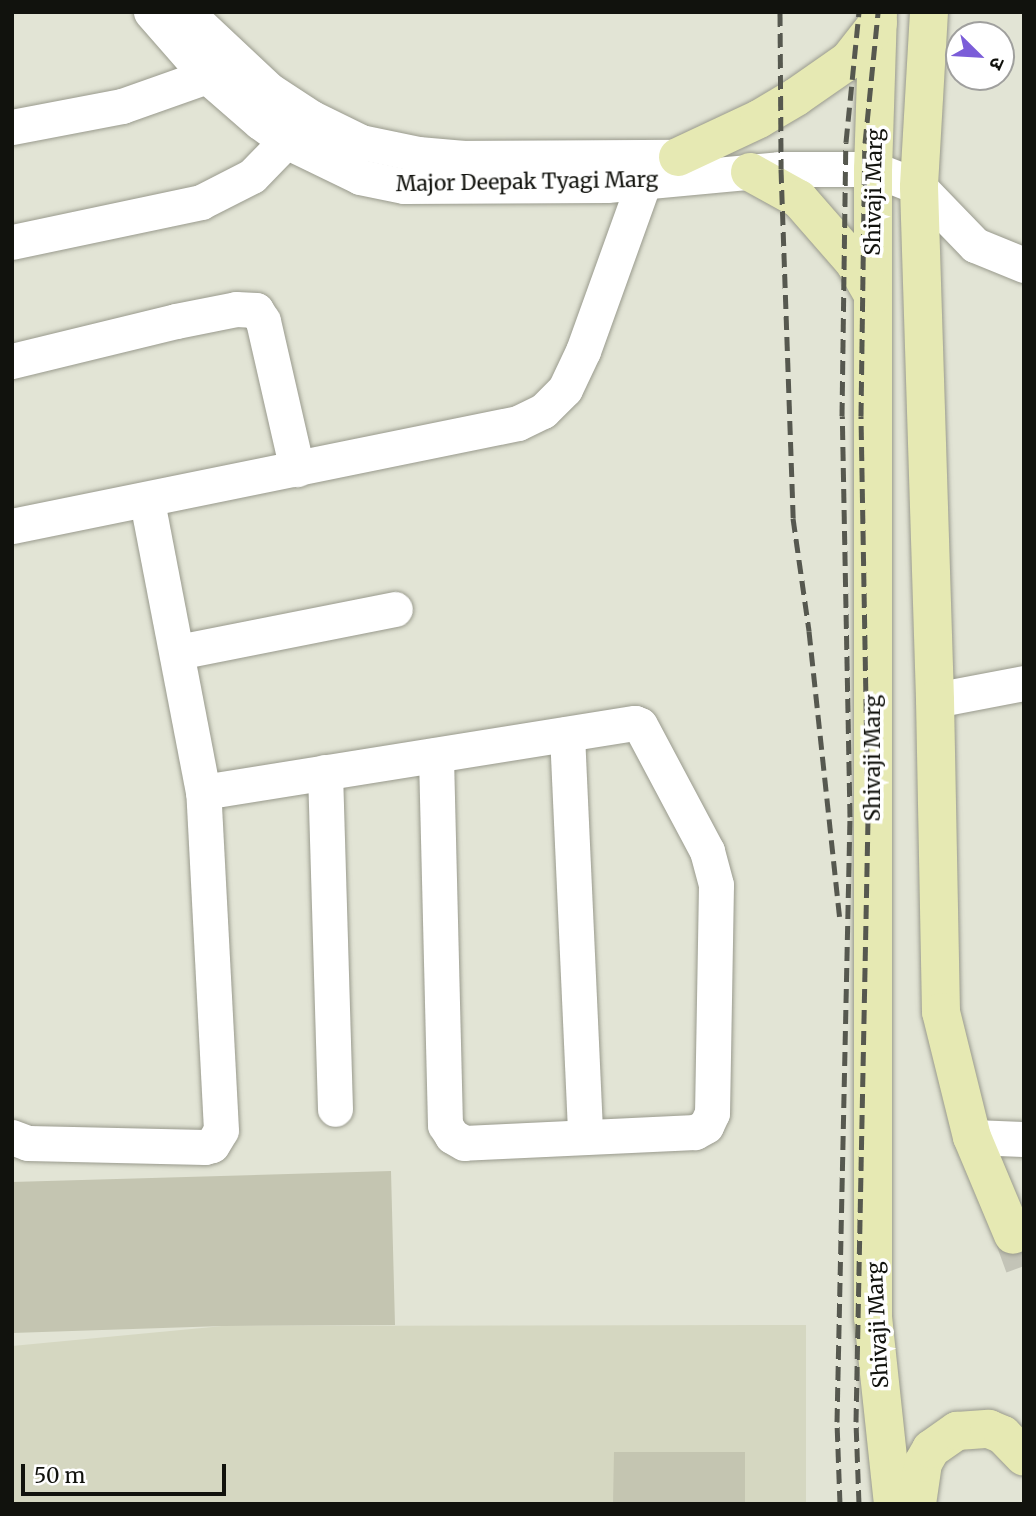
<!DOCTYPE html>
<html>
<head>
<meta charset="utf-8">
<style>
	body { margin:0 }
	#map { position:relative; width:1036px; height:1516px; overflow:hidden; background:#e2e4d5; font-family:Merriweather,"Noto Sans Devanagari",serif }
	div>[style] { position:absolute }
	.built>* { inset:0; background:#d5d7c1 }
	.green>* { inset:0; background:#c4c5b1 }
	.major-tunnel>* { height:38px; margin-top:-19px; transform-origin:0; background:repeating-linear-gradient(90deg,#c3c4b7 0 38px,transparent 0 57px) }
	.roads { filter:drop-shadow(0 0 2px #999a8d) drop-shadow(0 0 2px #999a8d) }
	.minor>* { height:35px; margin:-17.5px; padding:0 17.5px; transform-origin:17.5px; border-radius:17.5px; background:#fff }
	.major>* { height:38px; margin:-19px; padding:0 19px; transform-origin:19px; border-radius:19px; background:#e6e9b3 }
	.rail>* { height:5px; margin-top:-2.5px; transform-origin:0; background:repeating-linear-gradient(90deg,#56584f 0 14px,transparent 0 21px) }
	span { translate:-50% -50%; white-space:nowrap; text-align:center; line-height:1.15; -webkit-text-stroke:7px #fff; paint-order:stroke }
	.street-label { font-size:21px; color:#11120d }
	.frame { position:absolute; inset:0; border:14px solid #11120d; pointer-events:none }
	.north { position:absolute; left:945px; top:21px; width:70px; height:70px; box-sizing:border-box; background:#fff; border:2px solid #a0a09e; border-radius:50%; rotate:114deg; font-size:19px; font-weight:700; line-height:28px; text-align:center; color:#11120d }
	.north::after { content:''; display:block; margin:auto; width:24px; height:32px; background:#7b5dd8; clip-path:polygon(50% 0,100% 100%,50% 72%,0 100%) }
	.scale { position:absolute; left:21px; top:1464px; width:205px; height:32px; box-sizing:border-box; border:4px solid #11120d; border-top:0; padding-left:9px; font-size:21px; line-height:24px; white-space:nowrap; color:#11120d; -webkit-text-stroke:5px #fff; paint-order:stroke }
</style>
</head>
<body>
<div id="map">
	<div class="built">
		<div style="clip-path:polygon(806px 1325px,806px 1504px,12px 1504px,12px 1346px,223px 1326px)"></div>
	</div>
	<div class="green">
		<div style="clip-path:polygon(391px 1171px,395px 1325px,223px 1326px,12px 1333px,12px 1182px)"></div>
		<div style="clip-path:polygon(614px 1452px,745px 1452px,745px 1504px,613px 1504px)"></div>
	</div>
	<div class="major-tunnel">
		<div style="left:1013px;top:1235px;width:33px;rotate:70deg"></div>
	</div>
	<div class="roads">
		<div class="minor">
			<div style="left:151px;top:12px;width:85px;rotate:48.8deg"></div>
			<div style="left:207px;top:76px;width:70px;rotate:41deg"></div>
			<div style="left:260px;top:122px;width:32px;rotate:36deg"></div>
			<div style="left:286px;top:141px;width:82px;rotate:25.9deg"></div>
			<div style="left:360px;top:177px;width:45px;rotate:11.6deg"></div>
			<div style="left:404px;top:186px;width:203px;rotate:-0.3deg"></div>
			<div style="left:607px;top:185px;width:175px;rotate:-5.3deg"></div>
			<div style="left:781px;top:169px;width:92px"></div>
			<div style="left:873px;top:169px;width:49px;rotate:21.4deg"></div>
			<div style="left:919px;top:187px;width:81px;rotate:46deg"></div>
			<div style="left:975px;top:245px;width:53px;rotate:22.2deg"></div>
			<div style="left:186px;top:12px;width:114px;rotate:43.2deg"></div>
			<div style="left:269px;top:90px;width:51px;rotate:33.1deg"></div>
			<div style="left:312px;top:118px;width:55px;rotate:26.1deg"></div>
			<div style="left:361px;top:142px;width:58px;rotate:11.9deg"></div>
			<div style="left:418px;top:154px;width:46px;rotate:5deg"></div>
			<div style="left:464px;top:158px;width:207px;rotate:-0.3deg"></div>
			<div style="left:12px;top:127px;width:112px;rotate:-10.8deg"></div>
			<div style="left:122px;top:106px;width:90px;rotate:-19.4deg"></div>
			<div style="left:12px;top:242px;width:193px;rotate:-11.9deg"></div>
			<div style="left:201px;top:202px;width:57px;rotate:-27deg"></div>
			<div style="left:252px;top:176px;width:49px;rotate:-45.8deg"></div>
			<div style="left:12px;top:361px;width:169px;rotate:-13.7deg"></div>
			<div style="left:176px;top:321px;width:61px;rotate:-11.3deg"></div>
			<div style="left:236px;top:309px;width:20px;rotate:3deg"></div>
			<div style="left:256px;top:310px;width:13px;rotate:58deg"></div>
			<div style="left:263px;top:321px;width:152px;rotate:77.1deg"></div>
			<div style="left:12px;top:526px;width:516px;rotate:-11.51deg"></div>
			<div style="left:518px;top:423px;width:28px;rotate:-26deg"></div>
			<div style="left:543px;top:411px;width:31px;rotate:-45deg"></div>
			<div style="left:565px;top:389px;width:42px;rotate:-64.7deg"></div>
			<div style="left:583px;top:351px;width:180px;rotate:-70.2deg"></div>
			<div style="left:178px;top:652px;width:221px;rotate:-11.2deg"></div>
			<div style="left:935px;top:700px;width:91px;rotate:-10.8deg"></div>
			<div style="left:567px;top:734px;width:401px;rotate:87.4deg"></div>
			<div style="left:325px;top:772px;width:337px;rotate:88.3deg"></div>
			<div style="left:203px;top:792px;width:437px;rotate:-9.1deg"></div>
			<div style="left:635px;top:723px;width:5px;rotate:22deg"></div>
			<div style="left:640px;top:725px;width:143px;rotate:62deg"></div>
			<div style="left:707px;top:851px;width:35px;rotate:75deg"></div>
			<div style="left:716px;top:885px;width:228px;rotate:91deg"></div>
			<div style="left:712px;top:1113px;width:14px;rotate:115deg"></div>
			<div style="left:706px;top:1126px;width:13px;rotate:151deg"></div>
			<div style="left:695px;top:1132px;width:231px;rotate:177.3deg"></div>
			<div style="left:464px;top:1143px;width:14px;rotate:-150deg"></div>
			<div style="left:452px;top:1136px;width:13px;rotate:-122deg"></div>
			<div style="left:445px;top:1125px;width:370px;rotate:-91.4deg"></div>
			<div style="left:12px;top:1137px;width:17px;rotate:21deg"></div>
			<div style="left:28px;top:1143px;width:177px;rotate:1.3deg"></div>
			<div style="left:205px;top:1147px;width:7px;rotate:-16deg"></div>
			<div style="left:212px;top:1145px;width:17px;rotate:-59deg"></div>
			<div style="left:221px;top:1130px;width:338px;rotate:-93deg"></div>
			<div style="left:203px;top:792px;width:296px;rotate:-100.9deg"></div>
			<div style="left:972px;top:1137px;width:52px;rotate:2.2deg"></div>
		</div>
		<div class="major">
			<div style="left:878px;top:12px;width:157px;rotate:91.8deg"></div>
			<div style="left:873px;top:169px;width:1148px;rotate:90deg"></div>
			<div style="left:873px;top:1317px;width:188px;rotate:83.9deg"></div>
			<div style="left:929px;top:12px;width:175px;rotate:93.3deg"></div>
			<div style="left:919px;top:187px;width:513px;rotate:88.21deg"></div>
			<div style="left:935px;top:700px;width:312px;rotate:88.9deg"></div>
			<div style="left:941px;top:1012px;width:129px;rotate:76.1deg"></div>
			<div style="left:972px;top:1137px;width:106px;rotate:67.3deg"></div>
			<div style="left:678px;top:157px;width:89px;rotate:-25.1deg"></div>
			<div style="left:759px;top:119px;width:43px;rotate:-30.7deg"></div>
			<div style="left:796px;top:97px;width:65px;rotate:-34.9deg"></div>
			<div style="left:849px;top:60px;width:47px;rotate:-51.9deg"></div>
			<div style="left:750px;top:172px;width:56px;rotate:28.9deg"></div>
			<div style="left:799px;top:199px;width:84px;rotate:48.9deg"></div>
			<div style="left:854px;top:262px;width:38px;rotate:60deg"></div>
			<div style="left:917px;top:1504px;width:41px;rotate:-81.7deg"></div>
			<div style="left:923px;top:1463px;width:16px;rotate:-60deg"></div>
			<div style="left:931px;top:1449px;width:32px;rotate:-35deg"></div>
			<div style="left:957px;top:1431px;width:32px;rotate:-4deg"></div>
			<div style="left:989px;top:1429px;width:15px;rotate:23deg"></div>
			<div style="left:1003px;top:1435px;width:30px;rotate:46deg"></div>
		</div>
	</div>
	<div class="rail">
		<div style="left:780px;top:12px;width:157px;rotate:89.6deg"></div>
		<div style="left:781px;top:169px;width:349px;rotate:88deg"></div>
		<div style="left:793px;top:518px;width:114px;rotate:81.9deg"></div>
		<div style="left:809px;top:631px;width:294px;rotate:83.9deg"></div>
		<div style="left:840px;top:1504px;width:82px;rotate:-92.1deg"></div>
		<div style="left:837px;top:1422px;width:605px;rotate:-88.77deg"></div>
		<div style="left:850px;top:817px;width:401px;rotate:-91.1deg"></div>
		<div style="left:842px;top:416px;width:274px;rotate:-89.2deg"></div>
		<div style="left:846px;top:142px;width:131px;rotate:-84.3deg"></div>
		<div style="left:859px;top:1504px;width:82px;rotate:-92.1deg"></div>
		<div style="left:856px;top:1422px;width:605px;rotate:-88.86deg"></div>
		<div style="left:868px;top:817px;width:401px;rotate:-91deg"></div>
		<div style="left:861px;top:416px;width:273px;rotate:-89.2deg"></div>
		<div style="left:865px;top:143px;width:132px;rotate:-84.3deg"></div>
	</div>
	<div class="street-label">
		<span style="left:527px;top:182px;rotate:-1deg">Major Deepak Tyagi Marg</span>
		<span style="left:874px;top:192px;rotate:-89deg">Shivaji Marg</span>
		<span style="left:873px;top:758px;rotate:-90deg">Shivaji Marg</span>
		<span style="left:878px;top:1325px;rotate:-93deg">Shivaji Marg</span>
	</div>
	<div class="frame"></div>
	<div class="north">उ</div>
	<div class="scale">50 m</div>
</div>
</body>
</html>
